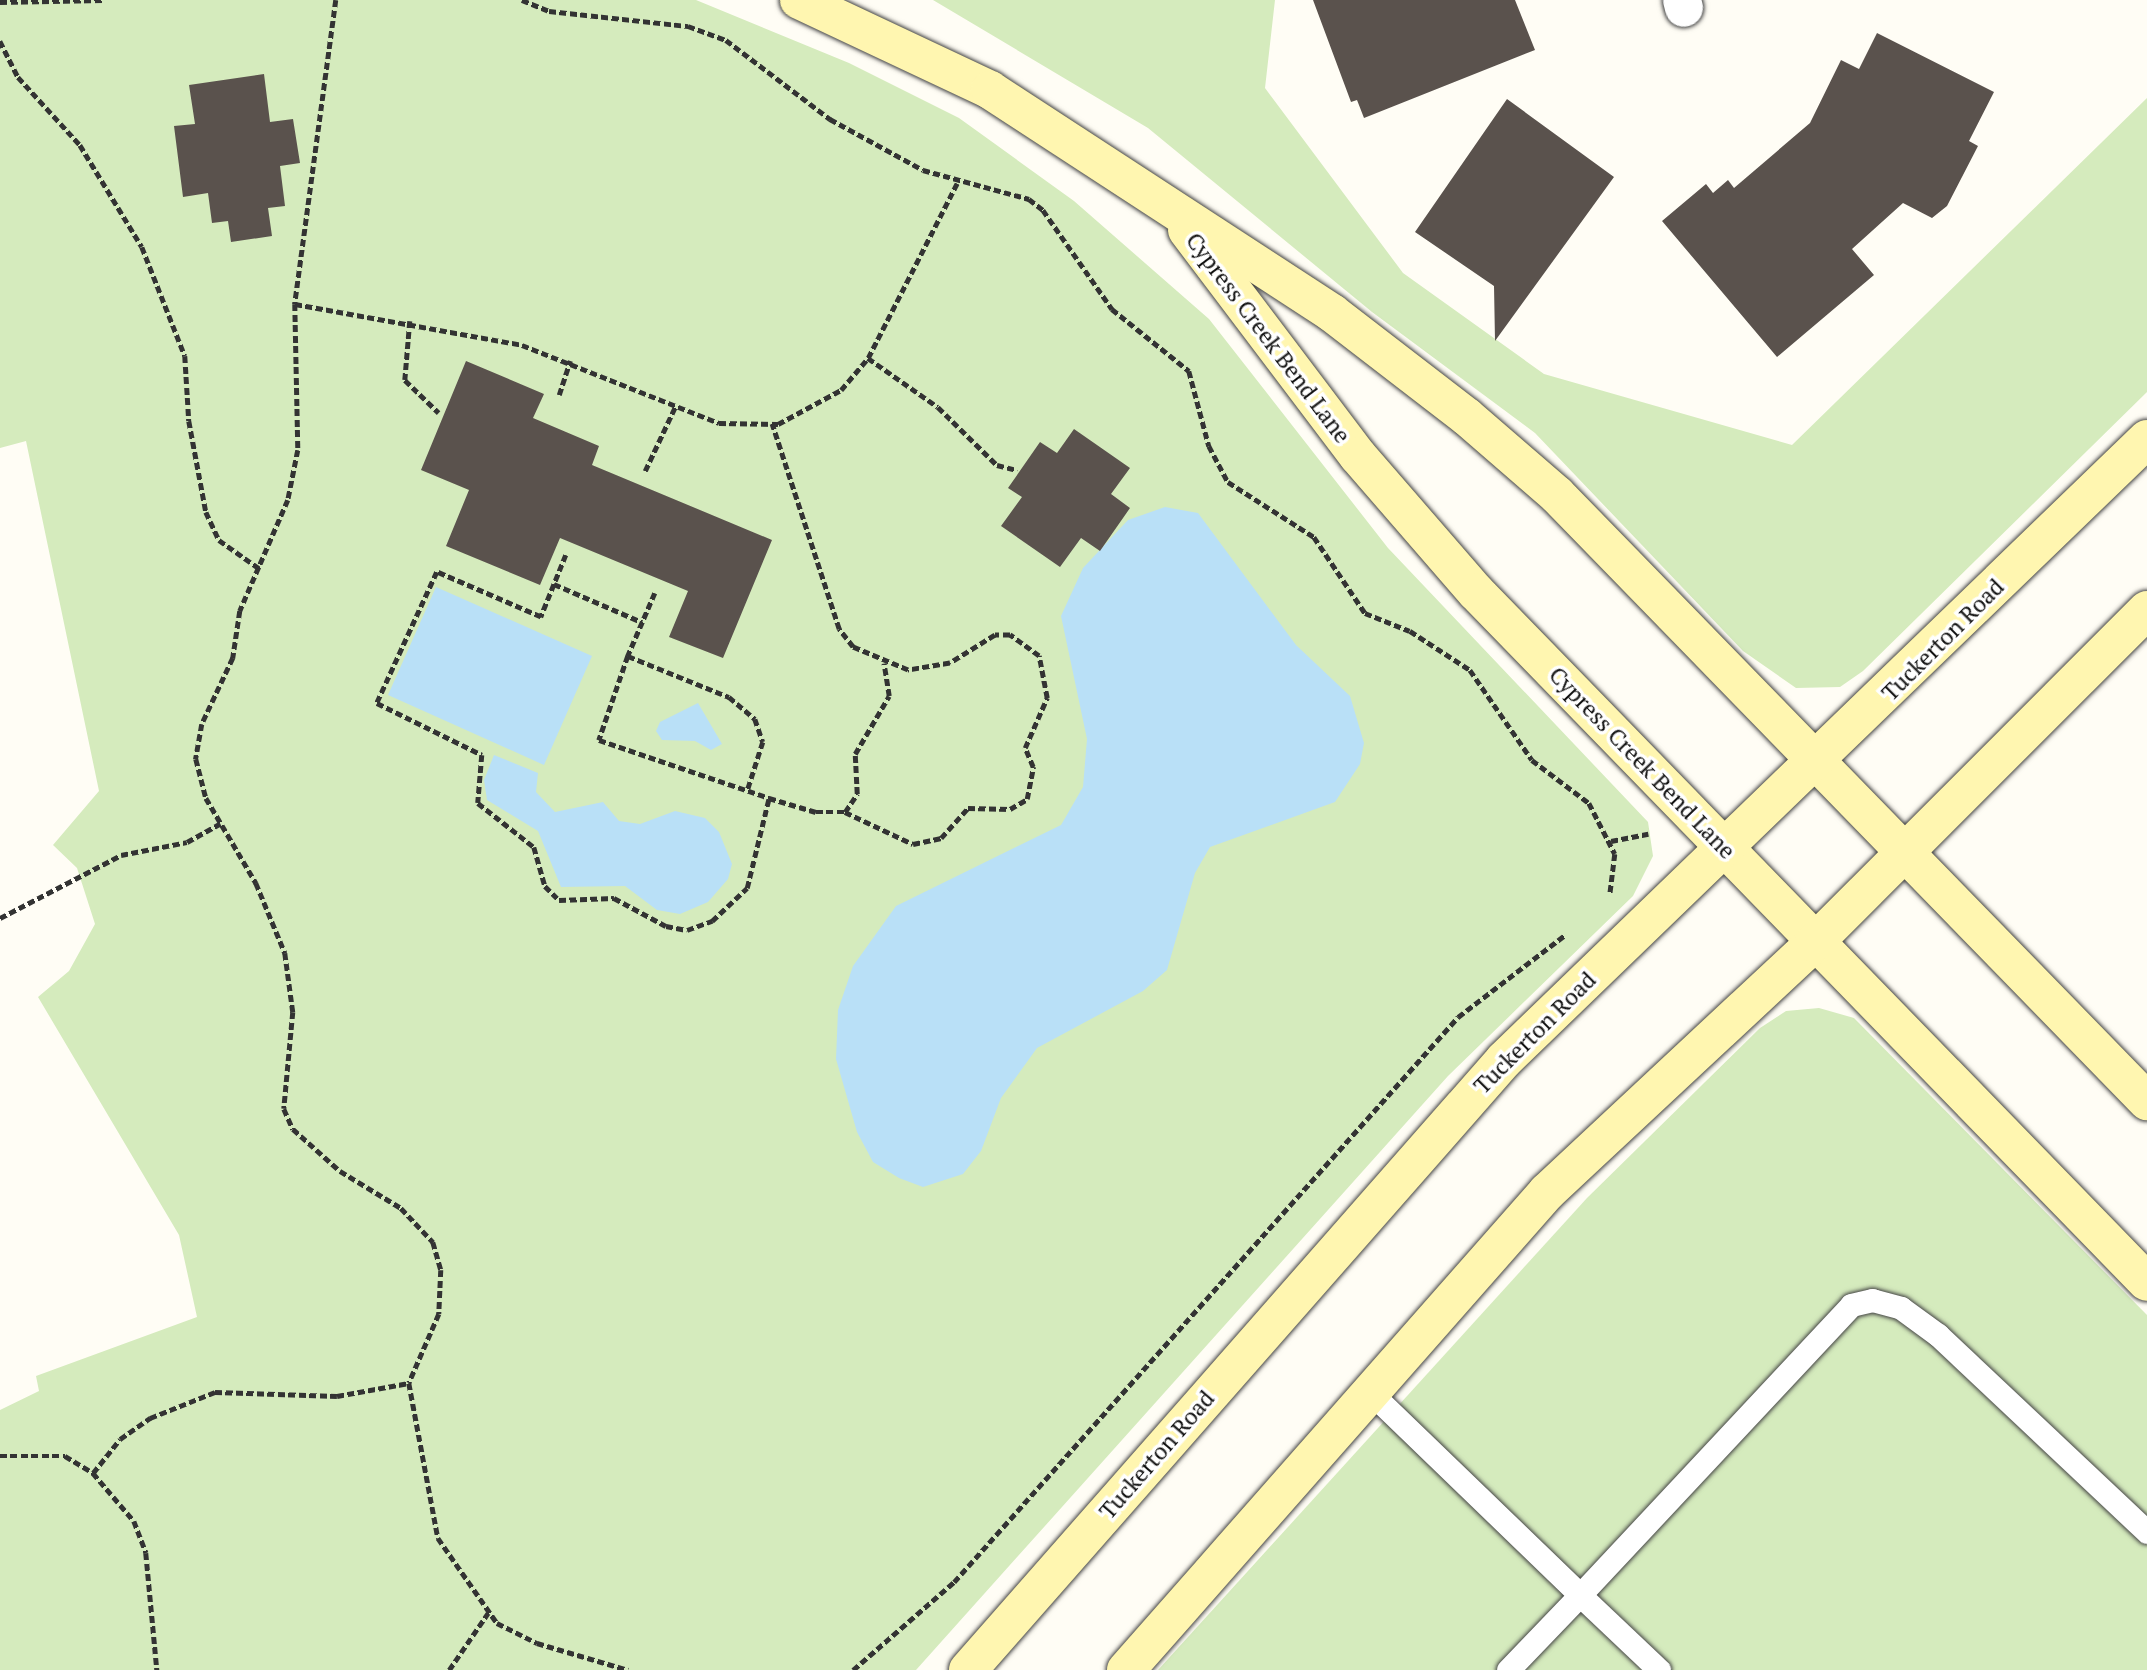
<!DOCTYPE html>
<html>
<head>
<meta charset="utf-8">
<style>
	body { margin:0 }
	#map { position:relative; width:2147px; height:1670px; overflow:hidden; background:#fffdf5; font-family:"PT Serif",serif }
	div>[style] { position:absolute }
	.green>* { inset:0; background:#d5ebbd }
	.water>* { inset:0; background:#b9e0f7 }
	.building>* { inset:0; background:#5a524d }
	.path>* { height:4.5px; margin-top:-2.25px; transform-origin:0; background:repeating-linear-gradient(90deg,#333 0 7px,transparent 0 10.5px) }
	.roads { filter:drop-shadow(0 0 2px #444) drop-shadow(0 0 2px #444) }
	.lane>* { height:23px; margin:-11.5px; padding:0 11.5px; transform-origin:11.5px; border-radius:11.5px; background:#fff }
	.street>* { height:38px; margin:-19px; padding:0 19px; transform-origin:19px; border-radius:19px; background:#fff }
	.secondary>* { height:38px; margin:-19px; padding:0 19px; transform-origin:19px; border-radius:19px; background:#fff6b0 }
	span { translate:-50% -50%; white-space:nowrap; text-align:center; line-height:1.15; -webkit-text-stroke:7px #fff; paint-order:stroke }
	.street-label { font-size:23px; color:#111 }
</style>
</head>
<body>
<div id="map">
	<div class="green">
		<div style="clip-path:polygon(0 0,696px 0,849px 63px,959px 118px,1074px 201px,1209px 319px,1388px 548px,1648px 822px,1653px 856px,1633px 896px,1448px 1076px,916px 1670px,0 1670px,0 1410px,39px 1391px,36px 1376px,197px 1317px,179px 1235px,38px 997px,69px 971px,95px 924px,77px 868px,53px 845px,99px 791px,26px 441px,0 448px)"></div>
		<div style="clip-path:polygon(933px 0,1275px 0,1265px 88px,1403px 273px,1544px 374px,1792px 445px,2147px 98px,2147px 392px,1863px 671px,1840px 687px,1796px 688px,1743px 651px,1535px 433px,1372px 312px,1148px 128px)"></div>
		<div style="clip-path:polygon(1819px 1008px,1854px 1018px,2147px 1315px,2147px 1670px,1158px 1670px,1587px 1198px,1760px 1028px,1786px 1011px)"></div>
	</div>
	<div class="water">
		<div style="clip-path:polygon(1165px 507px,1198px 513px,1296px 645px,1350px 696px,1364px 743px,1360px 764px,1335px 802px,1210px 847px,1195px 873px,1167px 970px,1143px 991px,1037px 1048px,1001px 1098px,981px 1151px,963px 1174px,923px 1187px,899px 1178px,873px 1162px,857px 1132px,836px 1059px,838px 1010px,853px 966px,896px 906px,1061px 825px,1083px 787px,1087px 739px,1061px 616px,1083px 568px,1128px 520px)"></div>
		<div style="clip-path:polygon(436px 587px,592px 656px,544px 765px,388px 695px)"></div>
		<div style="clip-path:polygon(698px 703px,722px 744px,711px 750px,695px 741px,662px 740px,656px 731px,660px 722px)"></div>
		<div style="clip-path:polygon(494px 755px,538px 773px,536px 792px,555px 812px,603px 802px,619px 821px,640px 824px,675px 811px,705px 818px,719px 832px,732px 864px,728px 879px,708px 902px,680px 914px,657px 910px,625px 886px,561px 887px,538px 831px,487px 800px,484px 780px)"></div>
	</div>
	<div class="building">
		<div style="clip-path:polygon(1313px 0,1515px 0,1535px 50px,1364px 118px,1357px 100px,1351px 102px)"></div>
		<div style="clip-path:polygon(1877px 33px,1994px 92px,1969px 141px,1978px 146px,1947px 206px,1932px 218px,1903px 203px,1852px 249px,1874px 275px,1777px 357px,1662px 221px,1706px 184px,1713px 193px,1728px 180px,1734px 188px,1810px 123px,1841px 60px,1859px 69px)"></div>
		<div style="clip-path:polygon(264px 74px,270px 122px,293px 119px,300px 163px,280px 166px,285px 206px,268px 208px,272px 236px,231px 242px,228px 221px,212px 223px,208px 193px,183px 197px,174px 126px,195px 124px,189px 85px)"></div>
		<div style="clip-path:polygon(1507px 99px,1614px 177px,1495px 341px,1494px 286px,1415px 232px)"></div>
		<div style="clip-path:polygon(466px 361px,544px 394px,533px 418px,599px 446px,592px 465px,772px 540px,723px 658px,669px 637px,688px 591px,560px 538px,540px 585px,446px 546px,469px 490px,421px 470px)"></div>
		<div style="clip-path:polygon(1074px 429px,1130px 468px,1111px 494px,1130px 508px,1100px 551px,1081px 538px,1060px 567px,1001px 526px,1022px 497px,1008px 488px,1040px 442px,1057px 453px)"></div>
	</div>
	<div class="path">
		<div style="left:336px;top:0;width:307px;rotate:97.7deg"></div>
		<div style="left:295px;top:304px;width:146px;rotate:88.8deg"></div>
		<div style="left:298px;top:450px;width:51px;rotate:101.3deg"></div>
		<div style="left:288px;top:500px;width:121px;rotate:113.4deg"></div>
		<div style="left:240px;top:611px;width:48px;rotate:98.5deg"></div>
		<div style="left:233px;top:658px;width:73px;rotate:115.2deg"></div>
		<div style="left:202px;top:724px;width:36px;rotate:100deg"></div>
		<div style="left:196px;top:759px;width:40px;rotate:75.6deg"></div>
		<div style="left:206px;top:798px;width:99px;rotate:59.5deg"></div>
		<div style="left:256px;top:883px;width:76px;rotate:67.5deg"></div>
		<div style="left:285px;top:953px;width:60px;rotate:82.3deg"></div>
		<div style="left:293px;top:1012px;width:97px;rotate:95.3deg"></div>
		<div style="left:284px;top:1109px;width:22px;rotate:66deg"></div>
		<div style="left:293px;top:1129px;width:63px;rotate:41.8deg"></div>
		<div style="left:340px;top:1171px;width:71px;rotate:31.2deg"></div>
		<div style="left:401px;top:1208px;width:47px;rotate:46.7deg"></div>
		<div style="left:433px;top:1242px;width:29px;rotate:74deg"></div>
		<div style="left:441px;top:1270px;width:44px;rotate:92.6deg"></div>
		<div style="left:439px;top:1314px;width:75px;rotate:113.5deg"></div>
		<div style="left:409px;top:1383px;width:158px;rotate:79.4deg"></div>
		<div style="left:438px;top:1538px;width:103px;rotate:55.2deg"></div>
		<div style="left:497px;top:1623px;width:45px;rotate:26.6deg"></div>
		<div style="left:537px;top:1643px;width:95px;rotate:16.5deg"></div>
		<div style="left:522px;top:0;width:29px;rotate:22deg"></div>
		<div style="left:549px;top:11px;width:140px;rotate:6.2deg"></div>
		<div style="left:688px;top:26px;width:40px;rotate:20.2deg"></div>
		<div style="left:726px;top:40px;width:131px;rotate:37.2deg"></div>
		<div style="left:830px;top:119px;width:106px;rotate:28.7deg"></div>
		<div style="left:923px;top:170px;width:110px;rotate:15.3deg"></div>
		<div style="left:1029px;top:199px;width:18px;rotate:38deg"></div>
		<div style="left:1043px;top:210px;width:121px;rotate:55.1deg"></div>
		<div style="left:1112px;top:309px;width:99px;rotate:38.8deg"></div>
		<div style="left:1189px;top:371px;width:78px;rotate:75.1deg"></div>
		<div style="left:1209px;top:446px;width:41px;rotate:62.2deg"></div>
		<div style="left:1228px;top:482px;width:102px;rotate:32.6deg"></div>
		<div style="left:1314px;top:537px;width:92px;rotate:56.1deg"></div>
		<div style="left:1365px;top:613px;width:48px;rotate:21.8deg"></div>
		<div style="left:1410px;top:631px;width:72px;rotate:33deg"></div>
		<div style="left:1470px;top:670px;width:109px;rotate:55.4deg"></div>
		<div style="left:1532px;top:760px;width:71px;rotate:37deg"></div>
		<div style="left:1589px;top:803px;width:57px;rotate:63deg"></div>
		<div style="left:1615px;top:854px;width:39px;rotate:97deg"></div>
		<div style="left:0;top:2px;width:103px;rotate:-1.1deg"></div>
		<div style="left:0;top:41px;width:40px;rotate:63.4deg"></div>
		<div style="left:18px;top:77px;width:92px;rotate:47.6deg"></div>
		<div style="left:80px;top:145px;width:119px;rotate:58.7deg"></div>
		<div style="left:142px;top:247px;width:117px;rotate:68.5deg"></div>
		<div style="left:185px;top:356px;width:65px;rotate:86.5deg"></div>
		<div style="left:189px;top:421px;width:93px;rotate:79.4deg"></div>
		<div style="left:206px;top:512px;width:31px;rotate:65deg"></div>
		<div style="left:219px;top:540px;width:50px;rotate:35.3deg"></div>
		<div style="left:295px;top:304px;width:231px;rotate:10.2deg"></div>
		<div style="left:522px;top:345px;width:212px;rotate:21.6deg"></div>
		<div style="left:719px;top:423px;width:59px;rotate:1deg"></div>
		<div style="left:778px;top:424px;width:72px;rotate:-28.4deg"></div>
		<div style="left:841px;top:390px;width:42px;rotate:-49.8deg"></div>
		<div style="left:868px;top:358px;width:196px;rotate:-63deg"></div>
		<div style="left:410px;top:321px;width:59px;rotate:94.8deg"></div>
		<div style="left:405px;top:380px;width:47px;rotate:44.1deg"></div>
		<div style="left:868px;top:358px;width:85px;rotate:35deg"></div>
		<div style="left:938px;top:407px;width:83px;rotate:44.5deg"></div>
		<div style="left:997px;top:465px;width:21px;rotate:14deg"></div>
		<div style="left:559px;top:395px;width:36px;rotate:-72deg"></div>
		<div style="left:645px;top:471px;width:73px;rotate:-64.8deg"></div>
		<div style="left:566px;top:555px;width:67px;rotate:112deg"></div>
		<div style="left:541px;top:617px;width:113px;rotate:-156.6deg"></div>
		<div style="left:437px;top:572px;width:144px;rotate:114.6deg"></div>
		<div style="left:377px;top:703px;width:117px;rotate:26.3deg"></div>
		<div style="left:482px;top:755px;width:48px;rotate:94.8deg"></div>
		<div style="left:478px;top:803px;width:71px;rotate:38.2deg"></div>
		<div style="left:534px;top:847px;width:41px;rotate:74.2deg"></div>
		<div style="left:545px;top:886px;width:20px;rotate:45deg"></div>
		<div style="left:559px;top:900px;width:55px;rotate:-2.1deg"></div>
		<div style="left:614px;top:898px;width:59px;rotate:28.3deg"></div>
		<div style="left:666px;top:926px;width:21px;rotate:11deg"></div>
		<div style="left:687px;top:930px;width:27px;rotate:-20deg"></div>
		<div style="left:712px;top:921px;width:48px;rotate:-43.3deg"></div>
		<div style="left:747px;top:888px;width:93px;rotate:-76.3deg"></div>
		<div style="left:769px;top:798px;width:49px;rotate:16.6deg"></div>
		<div style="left:816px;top:812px;width:29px"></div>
		<div style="left:845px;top:812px;width:75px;rotate:25.2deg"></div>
		<div style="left:913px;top:844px;width:29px;rotate:-12deg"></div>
		<div style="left:941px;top:838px;width:40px;rotate:-48deg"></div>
		<div style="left:968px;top:808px;width:42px;rotate:1.4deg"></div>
		<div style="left:1010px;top:809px;width:20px;rotate:-30deg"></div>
		<div style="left:1027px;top:799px;width:33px;rotate:-79deg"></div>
		<div style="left:1033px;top:767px;width:21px;rotate:-113deg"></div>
		<div style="left:1025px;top:748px;width:55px;rotate:-66.3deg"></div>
		<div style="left:1047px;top:698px;width:43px;rotate:-100.8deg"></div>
		<div style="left:1039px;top:656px;width:36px;rotate:-144deg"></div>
		<div style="left:1010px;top:635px;width:15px;rotate:180deg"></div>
		<div style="left:995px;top:635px;width:53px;rotate:148.1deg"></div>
		<div style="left:950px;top:663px;width:43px;rotate:170.5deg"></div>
		<div style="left:908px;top:670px;width:60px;rotate:-157.3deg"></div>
		<div style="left:853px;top:647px;width:23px;rotate:-128deg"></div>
		<div style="left:839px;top:629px;width:216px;rotate:-108.1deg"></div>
		<div style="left:554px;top:584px;width:96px;rotate:23.4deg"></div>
		<div style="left:655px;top:593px;width:69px;rotate:113.2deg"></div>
		<div style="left:628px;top:656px;width:109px;rotate:22.1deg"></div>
		<div style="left:729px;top:697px;width:34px;rotate:40deg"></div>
		<div style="left:755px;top:719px;width:24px;rotate:71deg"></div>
		<div style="left:763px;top:742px;width:52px;rotate:107.7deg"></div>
		<div style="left:628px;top:656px;width:89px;rotate:109deg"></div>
		<div style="left:599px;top:740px;width:180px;rotate:18.8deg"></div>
		<div style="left:845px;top:812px;width:22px;rotate:-56deg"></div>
		<div style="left:857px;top:794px;width:40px;rotate:-92.9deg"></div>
		<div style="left:855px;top:754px;width:67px;rotate:-59.6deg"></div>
		<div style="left:889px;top:696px;width:33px;rotate:-99deg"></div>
		<div style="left:1611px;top:841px;width:38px;rotate:-11deg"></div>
		<div style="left:0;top:918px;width:136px;rotate:-27.5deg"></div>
		<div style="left:121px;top:855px;width:67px;rotate:-11.1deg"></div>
		<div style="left:187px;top:842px;width:38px;rotate:-29deg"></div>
		<div style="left:0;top:1456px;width:65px"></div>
		<div style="left:65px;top:1456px;width:33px;rotate:31deg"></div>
		<div style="left:93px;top:1473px;width:63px;rotate:49.5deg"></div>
		<div style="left:134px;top:1521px;width:34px;rotate:69deg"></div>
		<div style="left:146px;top:1553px;width:118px;rotate:84.6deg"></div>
		<div style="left:93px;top:1473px;width:43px;rotate:-51.5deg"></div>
		<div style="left:120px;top:1439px;width:37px;rotate:-35deg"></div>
		<div style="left:150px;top:1418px;width:70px;rotate:-21.8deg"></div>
		<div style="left:215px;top:1392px;width:122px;rotate:1.9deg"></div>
		<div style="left:337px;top:1396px;width:73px;rotate:-10.2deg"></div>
		<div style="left:449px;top:1670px;width:69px;rotate:-55.6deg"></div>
		<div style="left:853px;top:1670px;width:134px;rotate:-41.1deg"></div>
		<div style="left:954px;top:1582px;width:757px;rotate:-48.27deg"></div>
		<div style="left:1458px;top:1017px;width:136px;rotate:-37.5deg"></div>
	</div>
	<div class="roads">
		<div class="lane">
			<div style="left:1371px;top:1393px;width:291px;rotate:44deg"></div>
			<div style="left:1580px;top:1595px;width:104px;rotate:133.8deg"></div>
			<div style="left:1659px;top:1670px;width:109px;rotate:-136.5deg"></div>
			<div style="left:1580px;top:1595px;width:397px;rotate:-46.9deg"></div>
			<div style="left:1851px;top:1305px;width:22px;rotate:-13deg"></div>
			<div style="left:1872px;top:1300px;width:30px;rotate:15deg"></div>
			<div style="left:1901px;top:1308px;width:46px;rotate:36.1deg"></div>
			<div style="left:1938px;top:1335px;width:287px;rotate:43.3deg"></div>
		</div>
		<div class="street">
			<div style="left:1682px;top:0;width:8px;rotate:76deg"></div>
		</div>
		<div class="secondary">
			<div style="left:799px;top:0;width:211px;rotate:25.2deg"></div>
			<div style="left:990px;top:90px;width:408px;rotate:33.1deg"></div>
			<div style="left:1332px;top:313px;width:170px;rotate:37.6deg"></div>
			<div style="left:1467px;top:417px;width:119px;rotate:40.9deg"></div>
			<div style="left:1557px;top:495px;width:846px;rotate:45.77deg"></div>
			<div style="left:1187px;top:230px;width:283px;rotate:52.9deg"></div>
			<div style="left:1358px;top:456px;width:180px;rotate:49.1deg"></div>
			<div style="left:1476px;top:592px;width:962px;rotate:45.8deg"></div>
			<div style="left:968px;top:1670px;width:812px;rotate:-48.69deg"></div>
			<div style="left:1504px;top:1060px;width:894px;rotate:-44deg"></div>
			<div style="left:1126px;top:1670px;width:637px;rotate:-48.63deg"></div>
			<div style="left:1547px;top:1192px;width:365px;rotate:-43deg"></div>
			<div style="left:1814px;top:943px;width:471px;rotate:-45deg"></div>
		</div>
	</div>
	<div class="street-label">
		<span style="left:1268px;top:338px;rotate:53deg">Cypress Creek Bend Lane</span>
		<span style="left:1943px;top:640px;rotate:-45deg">Tuckerton Road</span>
		<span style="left:1642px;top:763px;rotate:46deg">Cypress Creek Bend Lane</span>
		<span style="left:1535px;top:1033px;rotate:-45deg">Tuckerton Road</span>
		<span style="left:1157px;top:1455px;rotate:-49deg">Tuckerton Road</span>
	</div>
</div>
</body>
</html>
